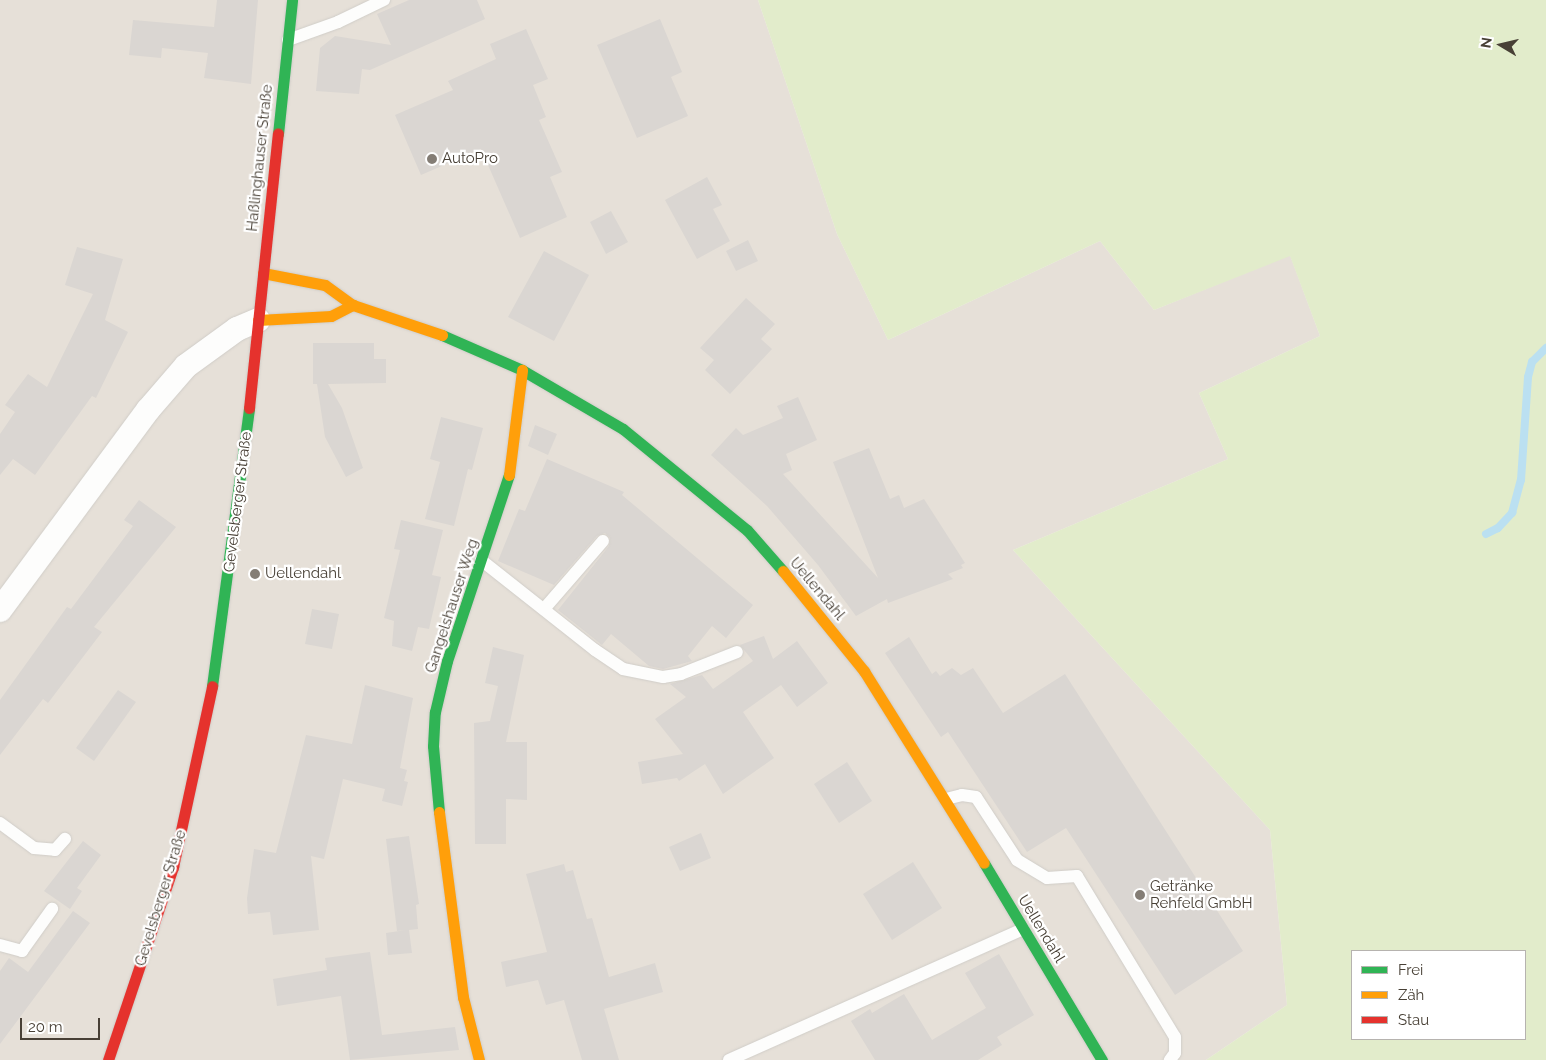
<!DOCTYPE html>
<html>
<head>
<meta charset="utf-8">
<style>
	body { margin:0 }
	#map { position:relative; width:1546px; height:1060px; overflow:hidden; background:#f2efeb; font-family:Raleway,sans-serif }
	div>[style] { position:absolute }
	.residential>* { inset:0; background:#e6e0d8 }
	.green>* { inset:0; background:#e2eccb }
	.stream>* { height:8px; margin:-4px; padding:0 4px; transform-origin:4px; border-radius:4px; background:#bbe0f1 }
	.building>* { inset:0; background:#dad6d2 }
	.roads { filter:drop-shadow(0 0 1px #d0cdc8) drop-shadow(0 0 1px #d0cdc8) }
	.lane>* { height:12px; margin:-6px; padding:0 6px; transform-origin:6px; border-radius:6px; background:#fdfdfc }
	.street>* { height:24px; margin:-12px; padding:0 12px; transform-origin:12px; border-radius:12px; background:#fdfdfc }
	.fast>* { height:11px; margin:-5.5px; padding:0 5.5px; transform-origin:5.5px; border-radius:5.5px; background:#30b455 }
	.slow>* { height:11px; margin:-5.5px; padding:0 5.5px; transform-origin:5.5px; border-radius:5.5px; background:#ff9f0a }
	.jam>* { height:11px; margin:-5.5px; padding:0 5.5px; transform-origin:5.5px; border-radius:5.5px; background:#e5322d }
	.dots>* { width:14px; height:14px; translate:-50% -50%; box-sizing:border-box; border:2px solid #fff; border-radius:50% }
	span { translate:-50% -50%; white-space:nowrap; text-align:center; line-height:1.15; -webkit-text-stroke:4.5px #fff; paint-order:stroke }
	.street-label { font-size:15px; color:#484036 }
	.poi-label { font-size:15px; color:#484036 }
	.left { translate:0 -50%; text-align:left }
	.legend { position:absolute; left:1351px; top:950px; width:175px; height:90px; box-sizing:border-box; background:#fff; border:1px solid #b6b3af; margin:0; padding:6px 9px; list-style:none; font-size:15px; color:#484036 }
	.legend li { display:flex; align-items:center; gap:10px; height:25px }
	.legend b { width:25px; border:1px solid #b6b3af }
	.north { position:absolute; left:1476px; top:20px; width:50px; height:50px; -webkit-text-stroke:4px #fff; paint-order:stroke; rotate:279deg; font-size:14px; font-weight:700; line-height:20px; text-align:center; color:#484036 }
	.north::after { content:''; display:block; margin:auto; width:18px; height:22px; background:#484036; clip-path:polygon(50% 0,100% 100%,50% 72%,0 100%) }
	.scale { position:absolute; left:20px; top:1018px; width:80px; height:22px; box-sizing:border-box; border:2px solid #484036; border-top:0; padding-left:6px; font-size:15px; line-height:18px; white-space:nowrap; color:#484036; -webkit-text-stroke:4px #fff; paint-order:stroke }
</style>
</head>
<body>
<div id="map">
	<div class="residential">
		<div style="clip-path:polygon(0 0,758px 0,837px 234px,888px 340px,1100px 241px,1154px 310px,1290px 255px,1320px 336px,1199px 393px,1228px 459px,1013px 550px,1270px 830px,1287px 1005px,1206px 1060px,0 1060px)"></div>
	</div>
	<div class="green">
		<div style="clip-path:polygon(evenodd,758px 0,1546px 0,1546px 1060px,1206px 1060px,1287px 1005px,1270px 830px,1013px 550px,1228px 459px,1199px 393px,1320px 336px,1290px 256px,1154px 310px,1100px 241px,888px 340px,837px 234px,758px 0,1525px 951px,1525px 1039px,1352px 1039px,1352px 951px,1525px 951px)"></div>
	</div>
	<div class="stream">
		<div style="left:1486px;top:534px;width:13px;rotate:-27deg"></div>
		<div style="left:1498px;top:528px;width:21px;rotate:-47deg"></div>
		<div style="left:1512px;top:513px;width:34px;rotate:-75deg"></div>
		<div style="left:1521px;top:480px;width:103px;rotate:-86.1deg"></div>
		<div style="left:1528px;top:377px;width:16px;rotate:-75deg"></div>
		<div style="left:1532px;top:362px;width:20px;rotate:-45deg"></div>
	</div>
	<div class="building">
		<div style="clip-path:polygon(217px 0,258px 0,251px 84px,204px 78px,208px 53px,162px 48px,161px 58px,129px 55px,133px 20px,214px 27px)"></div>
		<div style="clip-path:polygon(409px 0,477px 0,485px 19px,370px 70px,362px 69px,359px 94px,316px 91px,320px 48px,335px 36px,391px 45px,377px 14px)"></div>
		<div style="clip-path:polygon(660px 19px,682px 72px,671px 77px,688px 116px,637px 138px,597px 45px)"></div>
		<div style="clip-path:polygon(526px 29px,548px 79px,533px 85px,546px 117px,539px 120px,562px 172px,550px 177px,567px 217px,520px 238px,481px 149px,421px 175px,395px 115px,453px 90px,448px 81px,496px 59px,490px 44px)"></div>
		<div style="clip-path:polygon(707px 177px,722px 205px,713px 209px,730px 241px,697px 259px,665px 200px)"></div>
		<div style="clip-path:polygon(611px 211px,628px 242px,606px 254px,590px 222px)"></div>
		<div style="clip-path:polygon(748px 240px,758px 261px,736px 271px,726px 251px)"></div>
		<div style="clip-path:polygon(77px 247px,123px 259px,105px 320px,128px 332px,96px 398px,92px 396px,35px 475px,13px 459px,0 475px,0 434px,15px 412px,5px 405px,28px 374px,47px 387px,93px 294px,65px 285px)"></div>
		<div style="clip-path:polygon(544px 251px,589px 275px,554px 341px,508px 317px)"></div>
		<div style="clip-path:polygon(746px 298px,775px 324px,761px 339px,772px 349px,730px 394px,705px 370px,714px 360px,700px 348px)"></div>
		<div style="clip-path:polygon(313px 343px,374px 343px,374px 359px,386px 359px,386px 383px,328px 384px,342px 408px,363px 468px,346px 477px,325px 437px,317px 384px,313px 384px)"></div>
		<div style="clip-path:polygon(798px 397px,817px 440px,786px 454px,792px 470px,783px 474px,878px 578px,833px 462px,869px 448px,890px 499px,899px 495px,904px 508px,924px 499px,965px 563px,961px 565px,963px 568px,948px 574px,953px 579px,888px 603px,887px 599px,856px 616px,818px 565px,767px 506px,711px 455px,736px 428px,743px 435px,783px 418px,777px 406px)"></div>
		<div style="clip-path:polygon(441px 417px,483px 428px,472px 470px,468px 469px,454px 526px,425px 519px,440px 462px,430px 459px)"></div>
		<div style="clip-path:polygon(535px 425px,557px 434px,548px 455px,528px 446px)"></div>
		<div style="clip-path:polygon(547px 459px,624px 492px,622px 495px,753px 605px,726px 638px,712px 626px,688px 656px,692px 661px,663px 669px,649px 666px,611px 634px,602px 645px,558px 610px,609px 546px,610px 538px,605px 533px,597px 536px,554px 585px,498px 561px,519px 509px,525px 511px)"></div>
		<div style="clip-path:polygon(139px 500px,176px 527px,94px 627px,102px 632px,48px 703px,43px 699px,0 755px,0 700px,67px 607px,71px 609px,133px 526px,124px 520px)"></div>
		<div style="clip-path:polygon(401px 520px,443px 530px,432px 575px,441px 577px,429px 629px,418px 627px,412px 651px,392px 646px,394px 621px,384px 618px,400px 550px,394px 549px)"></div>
		<div style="clip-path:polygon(312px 609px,339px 614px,332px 649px,305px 644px)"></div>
		<div style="clip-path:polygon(764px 636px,773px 659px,797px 641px,828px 683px,797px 707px,781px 685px,743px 712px,774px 758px,723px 794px,705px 764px,679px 781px,677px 778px,642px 784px,638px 762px,683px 754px,655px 719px,686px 697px,670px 684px,702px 675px,713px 689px,753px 661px,740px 645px)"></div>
		<div style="clip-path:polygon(909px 637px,932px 674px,936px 671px,940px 676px,952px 668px,961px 675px,973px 668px,1003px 713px,1065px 674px,1243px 951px,1175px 995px,1066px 828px,1027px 852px,948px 732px,941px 737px,885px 653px)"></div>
		<div style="clip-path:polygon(493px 647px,524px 655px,506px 742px,527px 742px,527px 800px,506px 799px,506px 844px,475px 844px,474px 723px,490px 721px,498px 686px,485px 683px)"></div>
		<div style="clip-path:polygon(365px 685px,413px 698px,400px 768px,407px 770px,404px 781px,408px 782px,402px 806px,382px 801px,385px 789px,343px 779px,324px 859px,311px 856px,319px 930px,273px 935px,270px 912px,248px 914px,247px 898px,254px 849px,276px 853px,306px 735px,352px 744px)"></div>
		<div style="clip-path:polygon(118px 690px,136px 702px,94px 761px,76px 748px)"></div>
		<div style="clip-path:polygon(847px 762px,872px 801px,839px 823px,814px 784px)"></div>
		<div style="clip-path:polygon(701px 833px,711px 858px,680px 871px,669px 847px)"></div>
		<div style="clip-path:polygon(409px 836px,419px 904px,416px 905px,418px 929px,409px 930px,412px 953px,388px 955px,386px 933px,406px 930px,397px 931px,386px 839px)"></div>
		<div style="clip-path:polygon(83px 841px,101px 855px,77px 888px,82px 891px,70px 909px,44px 891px)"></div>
		<div style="clip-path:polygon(913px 862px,942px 908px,892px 940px,863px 894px)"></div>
		<div style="clip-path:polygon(564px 864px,566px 872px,573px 870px,587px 919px,592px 918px,609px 977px,655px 963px,663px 992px,604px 1009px,619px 1060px,582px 1060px,564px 1000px,546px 1005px,538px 980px,506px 987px,501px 962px,547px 952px,526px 874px)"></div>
		<div style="clip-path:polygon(73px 911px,90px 923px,0 1044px,0 971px,9px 958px,28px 972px)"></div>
		<div style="clip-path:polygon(370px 952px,382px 1035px,455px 1027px,459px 1050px,350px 1060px,341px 996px,277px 1006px,273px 979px,327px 970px,325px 958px)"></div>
		<div style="clip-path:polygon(999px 954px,1034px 1015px,997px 1037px,1002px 1045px,978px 1060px,875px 1060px,851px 1021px,870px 1009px,872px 1013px,904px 994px,932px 1040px,986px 1008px,965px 973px)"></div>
	</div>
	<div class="roads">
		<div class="lane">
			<div style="left:288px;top:40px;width:53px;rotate:-19.8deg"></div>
			<div style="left:338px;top:22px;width:51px;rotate:-25.6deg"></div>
			<div style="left:481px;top:560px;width:145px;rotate:38.3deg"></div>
			<div style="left:595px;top:650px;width:34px;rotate:34deg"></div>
			<div style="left:623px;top:669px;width:41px;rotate:11.3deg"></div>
			<div style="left:663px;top:677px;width:18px;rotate:-9deg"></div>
			<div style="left:681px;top:674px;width:60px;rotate:-21.4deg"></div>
			<div style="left:544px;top:609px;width:90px;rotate:-49.1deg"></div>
			<div style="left:946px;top:799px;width:16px;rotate:-14deg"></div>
			<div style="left:962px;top:795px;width:14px;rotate:8deg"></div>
			<div style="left:976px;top:797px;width:75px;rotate:56.9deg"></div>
			<div style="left:1017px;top:860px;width:35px;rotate:31deg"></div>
			<div style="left:1047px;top:878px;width:30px;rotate:-4deg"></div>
			<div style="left:1077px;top:876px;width:188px;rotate:58.7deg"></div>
			<div style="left:1175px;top:1037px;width:16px;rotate:90deg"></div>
			<div style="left:1175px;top:1053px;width:9px;rotate:126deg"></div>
			<div style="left:0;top:823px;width:42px;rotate:36.3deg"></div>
			<div style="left:34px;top:848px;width:21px;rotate:5deg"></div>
			<div style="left:55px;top:850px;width:15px;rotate:-48deg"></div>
			<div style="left:0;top:945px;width:23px;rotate:15deg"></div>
			<div style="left:22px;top:951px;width:52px;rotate:-54.5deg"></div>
			<div style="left:729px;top:1060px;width:322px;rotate:-24deg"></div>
		</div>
		<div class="street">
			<div style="left:0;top:610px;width:249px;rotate:-53.5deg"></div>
			<div style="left:148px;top:410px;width:58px;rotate:-49.2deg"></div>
			<div style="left:186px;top:366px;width:63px;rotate:-36deg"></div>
			<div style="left:237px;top:329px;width:23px;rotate:-23deg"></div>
		</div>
		<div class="fast">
			<div style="left:278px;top:134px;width:135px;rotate:-84deg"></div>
			<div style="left:442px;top:335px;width:87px;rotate:23.6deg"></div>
			<div style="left:522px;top:370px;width:117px;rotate:30.3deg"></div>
			<div style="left:623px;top:429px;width:160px;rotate:39.2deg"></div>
			<div style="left:747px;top:530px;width:55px;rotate:48.7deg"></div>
			<div style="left:212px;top:686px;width:280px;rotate:-82.4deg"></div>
			<div style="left:439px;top:812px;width:66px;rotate:-95.2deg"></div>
			<div style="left:433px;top:746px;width:34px;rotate:-87deg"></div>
			<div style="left:435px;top:712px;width:52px;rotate:-76.8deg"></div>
			<div style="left:447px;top:661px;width:196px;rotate:-71.6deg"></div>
			<div style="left:984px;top:863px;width:230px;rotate:59.1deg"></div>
		</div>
		<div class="slow">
			<div style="left:263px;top:273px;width:63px;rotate:11deg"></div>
			<div style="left:325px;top:285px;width:34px;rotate:36deg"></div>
			<div style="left:353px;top:305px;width:94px;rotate:18.6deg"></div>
			<div style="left:258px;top:320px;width:73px;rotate:-3.1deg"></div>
			<div style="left:331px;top:316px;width:25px;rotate:-27deg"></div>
			<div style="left:509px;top:475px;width:106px;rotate:-82.9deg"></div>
			<div style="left:783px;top:571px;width:129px;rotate:51deg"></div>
			<div style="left:864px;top:671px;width:226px;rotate:58deg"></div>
			<div style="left:439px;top:812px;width:187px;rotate:82.6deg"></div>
			<div style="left:463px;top:997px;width:65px;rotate:75.7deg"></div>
		</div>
		<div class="jam">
			<div style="left:249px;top:408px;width:276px;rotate:-84deg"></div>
			<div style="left:108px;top:1060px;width:204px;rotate:-71.4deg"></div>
			<div style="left:173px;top:867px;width:185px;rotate:-77.8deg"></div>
		</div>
	</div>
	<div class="dots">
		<div style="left:432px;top:159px;background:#847d75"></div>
		<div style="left:255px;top:574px;background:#847d75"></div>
		<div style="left:1140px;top:895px;background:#847d75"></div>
	</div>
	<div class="street-label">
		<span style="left:260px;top:158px;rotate:-84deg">Haßlinghauser Straße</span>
		<span style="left:238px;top:502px;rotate:-83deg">Gevelsberger Straße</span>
		<span style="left:817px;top:589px;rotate:50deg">Uellendahl</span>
		<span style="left:452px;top:606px;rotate:-72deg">Gangelshauser Weg</span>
		<span style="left:161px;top:898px;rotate:-73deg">Gevelsberger Straße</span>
		<span style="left:1041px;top:929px;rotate:59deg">Uellendahl</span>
	</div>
	<div class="poi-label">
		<span class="left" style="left:442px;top:159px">AutoPro</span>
		<span class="left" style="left:265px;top:574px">Uellendahl</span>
		<span class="left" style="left:1150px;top:895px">Getränke<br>Rehfeld GmbH</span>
	</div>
	<ul class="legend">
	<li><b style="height:6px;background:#30b455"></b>Frei</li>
	<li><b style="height:6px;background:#ff9f0a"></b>Zäh</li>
	<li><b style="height:6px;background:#e5322d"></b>Stau</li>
	</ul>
	<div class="north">N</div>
	<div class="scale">20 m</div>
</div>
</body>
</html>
